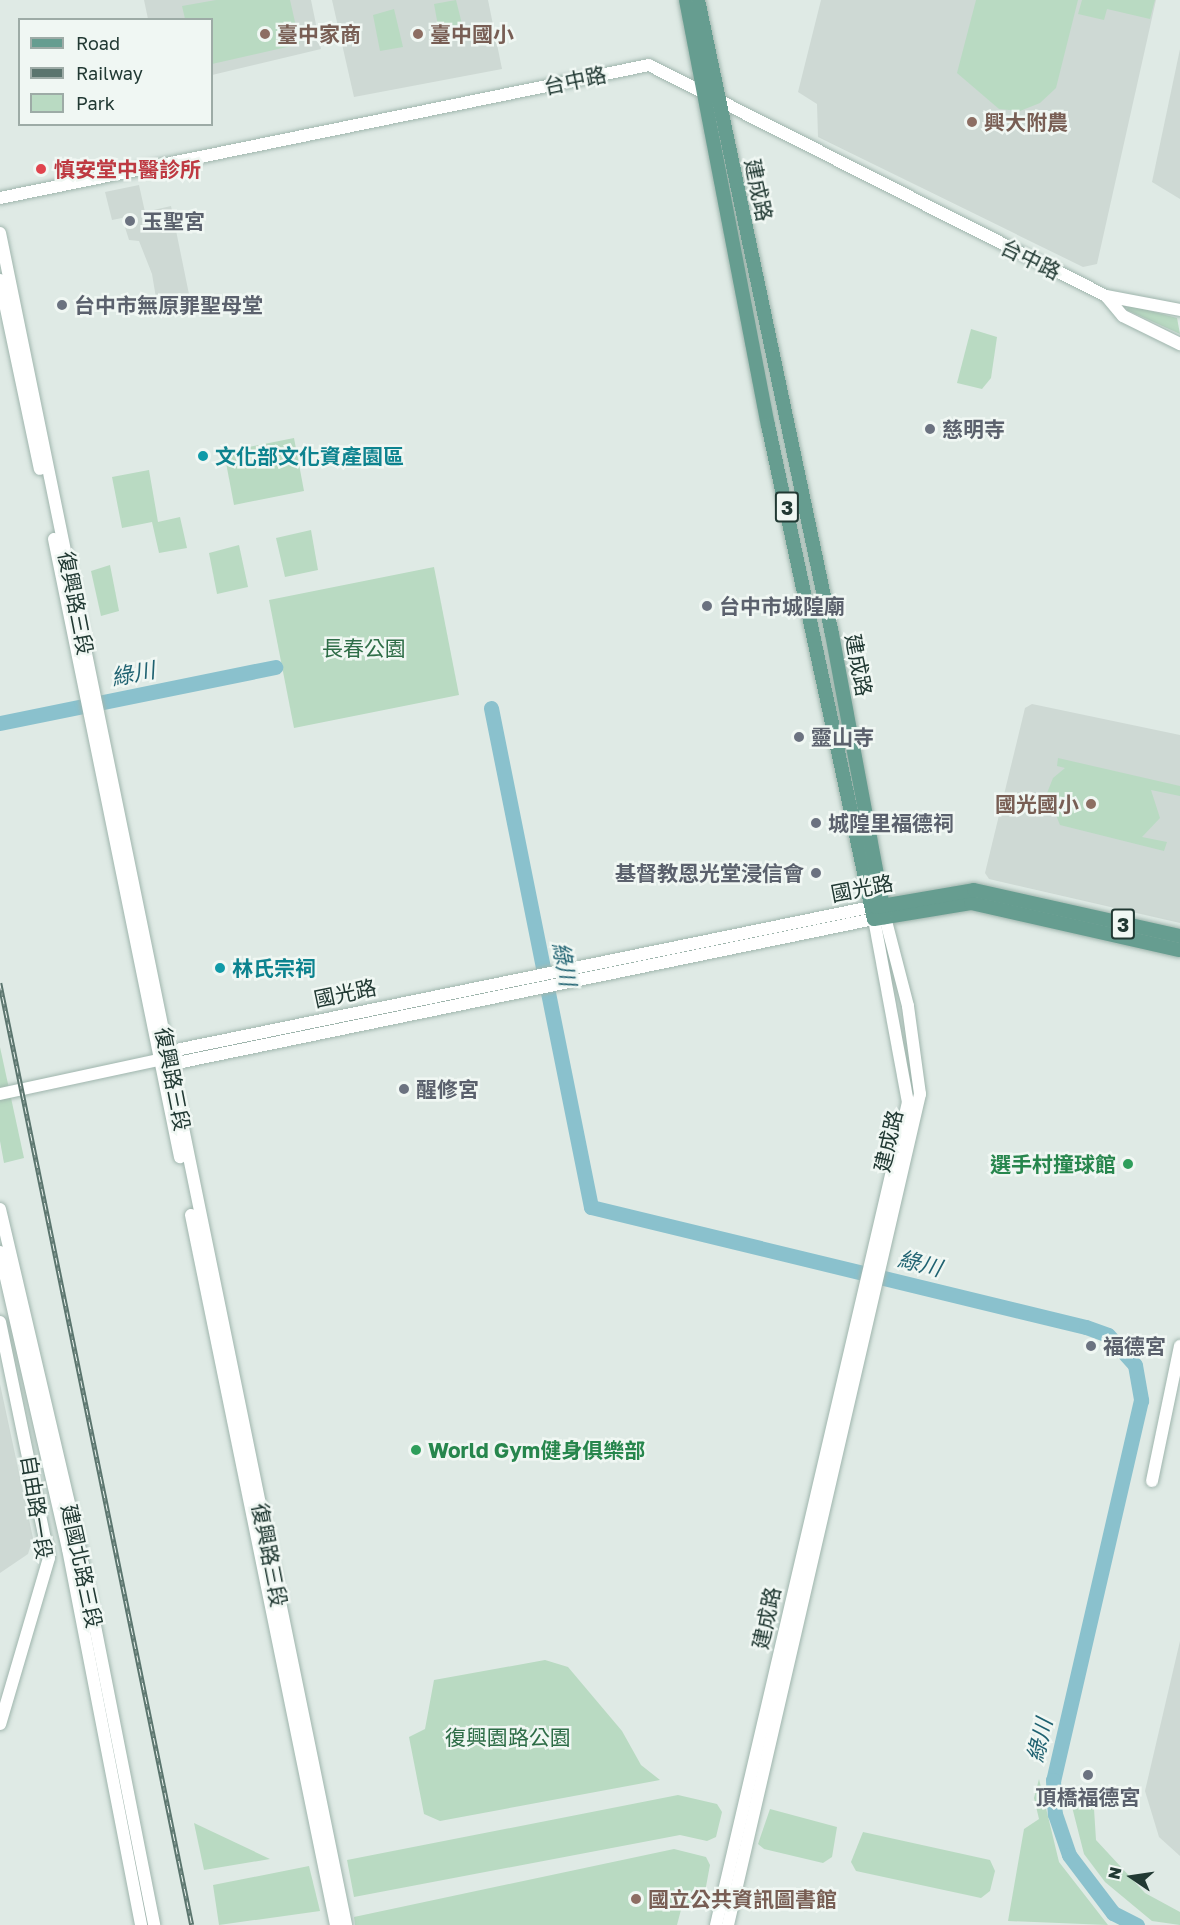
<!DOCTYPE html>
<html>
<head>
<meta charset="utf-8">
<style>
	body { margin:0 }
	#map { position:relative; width:1180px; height:1925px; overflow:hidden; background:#dfeae5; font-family:"Golos Text","Noto Sans TC",sans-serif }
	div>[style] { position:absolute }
	.built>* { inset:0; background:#ced9d4 }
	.green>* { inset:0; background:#b9dac2 }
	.water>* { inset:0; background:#8ac1cd }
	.river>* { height:15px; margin:-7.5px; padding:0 7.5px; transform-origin:7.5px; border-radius:7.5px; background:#8ac1cd }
	.roads { filter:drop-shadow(0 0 2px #9fb5ad) drop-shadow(0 0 2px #9fb5ad) }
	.secondary>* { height:12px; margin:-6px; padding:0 6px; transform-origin:6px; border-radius:6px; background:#fff }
	.primary>* { height:14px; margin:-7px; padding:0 7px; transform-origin:7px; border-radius:7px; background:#669d90 }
	.rail>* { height:4.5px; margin-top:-2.25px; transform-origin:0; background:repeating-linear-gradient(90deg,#f0f7f3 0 7px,#5b756e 0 14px); box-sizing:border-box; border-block:2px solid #5b756e }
	.dots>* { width:16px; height:16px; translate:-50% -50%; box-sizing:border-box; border:3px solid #f0f7f3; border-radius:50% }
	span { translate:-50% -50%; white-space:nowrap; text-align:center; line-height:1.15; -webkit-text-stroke:5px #f0f7f3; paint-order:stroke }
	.shield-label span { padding:2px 4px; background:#f0f7f3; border:2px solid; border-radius:4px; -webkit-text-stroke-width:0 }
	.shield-label { font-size:20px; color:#213933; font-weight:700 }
	.education-label { font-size:21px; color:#785e54; font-weight:700 }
	.left { translate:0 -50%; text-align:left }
	.right { translate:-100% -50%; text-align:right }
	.street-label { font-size:21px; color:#213933 }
	.health-label { font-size:21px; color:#be3a42; font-weight:700 }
	.worship-label { font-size:21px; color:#5b616d; font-weight:700 }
	.culture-label { font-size:21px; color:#0d838f; font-weight:700 }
	.park-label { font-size:21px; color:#2e6d47 }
	.leisure-label { font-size:21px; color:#27864d; font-weight:700 }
	.water-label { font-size:22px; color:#1f6271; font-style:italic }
	.legend { position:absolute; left:18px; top:18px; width:195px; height:108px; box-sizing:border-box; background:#f0f7f3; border:2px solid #9daba6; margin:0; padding:8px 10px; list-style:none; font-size:18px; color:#213933 }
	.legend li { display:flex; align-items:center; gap:12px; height:30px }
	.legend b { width:30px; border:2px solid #9daba6 }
	.north { position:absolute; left:1102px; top:1847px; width:60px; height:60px; -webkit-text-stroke:4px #f0f7f3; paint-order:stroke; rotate:283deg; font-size:16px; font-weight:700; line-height:24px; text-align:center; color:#213933 }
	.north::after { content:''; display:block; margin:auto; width:21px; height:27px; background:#213933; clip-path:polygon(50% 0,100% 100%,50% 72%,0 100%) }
</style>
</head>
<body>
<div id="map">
	<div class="built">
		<div style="clip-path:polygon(144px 0,311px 0,321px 49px,212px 75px,212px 20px,148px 19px)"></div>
		<div style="clip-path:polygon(332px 0,488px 0,502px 69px,354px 97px)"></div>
		<div style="clip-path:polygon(821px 0,1156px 0,1097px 264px,1083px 267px,818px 137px,817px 104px,798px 92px)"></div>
		<div style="clip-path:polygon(1180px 49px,1180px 199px,1152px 182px)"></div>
		<div style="clip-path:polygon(139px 185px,145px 212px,171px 206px,191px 304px,158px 310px,152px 274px,139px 241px,129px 240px,122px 218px,112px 220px,105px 192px)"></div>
		<div style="clip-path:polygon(1032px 704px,1180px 735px,1180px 923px,989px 879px,985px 873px,1025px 708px)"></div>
		<div style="clip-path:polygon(0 1384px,33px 1538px,28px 1554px,0 1573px)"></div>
		<div style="clip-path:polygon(1180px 1641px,1180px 1856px,1159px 1837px,1145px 1791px)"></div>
	</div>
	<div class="green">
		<div style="clip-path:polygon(216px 0,290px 0,300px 44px,212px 64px,212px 20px,185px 19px,182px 6px)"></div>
		<div style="clip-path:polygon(456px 0,465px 36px,441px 42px,434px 4px)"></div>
		<div style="clip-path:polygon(976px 0,1078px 0,1056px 88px,1040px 103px,1020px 111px,999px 109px,957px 73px)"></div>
		<div style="clip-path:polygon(1082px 0,1155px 0,1150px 19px,1107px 9px,1104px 20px,1078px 14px)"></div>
		<div style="clip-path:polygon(394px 9px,403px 47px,380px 51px,373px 15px)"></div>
		<div style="clip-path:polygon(1128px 305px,1177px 318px,1180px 334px,1127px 310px)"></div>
		<div style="clip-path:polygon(971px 329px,997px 337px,991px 378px,982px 389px,957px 383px)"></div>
		<div style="clip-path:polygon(294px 438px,304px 491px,234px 505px,224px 452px)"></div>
		<div style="clip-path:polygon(149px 470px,158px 522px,180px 517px,187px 548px,159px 553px,152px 522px,122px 528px,112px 477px)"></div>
		<div style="clip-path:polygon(311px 530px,318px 570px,285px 577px,276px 538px)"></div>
		<div style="clip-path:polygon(239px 545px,248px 587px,217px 594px,209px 553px)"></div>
		<div style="clip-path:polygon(110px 565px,119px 611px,101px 616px,91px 571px)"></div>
		<div style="clip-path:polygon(434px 567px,459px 695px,294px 728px,269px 600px)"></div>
		<div style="clip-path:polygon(1058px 758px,1180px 786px,1180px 796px,1151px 790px,1160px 818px,1142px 837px,1167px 842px,1164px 851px,1060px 825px,1047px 793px,1053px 778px,1065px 768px,1057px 766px)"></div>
		<div style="clip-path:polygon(0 1047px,24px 1158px,4px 1163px,0 1141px)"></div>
		<div style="clip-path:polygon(545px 1660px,568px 1667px,622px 1731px,641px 1765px,660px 1780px,440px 1821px,424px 1814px,409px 1737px,425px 1729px,434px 1680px)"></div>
		<div style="clip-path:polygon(1039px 1779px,1059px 1862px,1108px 1925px,1008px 1921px,1024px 1829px,1039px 1819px,1034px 1798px)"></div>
		<div style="clip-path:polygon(1074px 1788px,1093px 1793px,1096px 1840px,1145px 1893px,1180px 1912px,1180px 1925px,1152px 1921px,1105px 1882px,1084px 1854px,1070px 1799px)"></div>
		<div style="clip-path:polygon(678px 1795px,717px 1804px,722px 1812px,716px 1837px,707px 1841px,680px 1835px,354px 1897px,347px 1860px)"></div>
		<div style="clip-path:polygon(770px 1809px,837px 1827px,832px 1857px,823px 1863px,764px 1849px,758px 1844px)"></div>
		<div style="clip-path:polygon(194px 1823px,270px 1859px,204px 1870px)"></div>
		<div style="clip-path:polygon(863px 1832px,990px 1860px,995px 1871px,990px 1891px,981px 1898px,856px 1871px,851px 1862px)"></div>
		<div style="clip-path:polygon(674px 1849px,706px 1857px,710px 1865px,702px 1908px,682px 1906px,677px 1925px,355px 1925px,354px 1917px)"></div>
		<div style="clip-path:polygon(309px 1866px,320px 1911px,219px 1925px,213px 1885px)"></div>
	</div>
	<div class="water">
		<div style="clip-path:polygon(57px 710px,57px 716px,0 727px,0 717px)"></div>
	</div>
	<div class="river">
		<div style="left:491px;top:708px;width:509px;rotate:78.67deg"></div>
		<div style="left:591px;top:1207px;width:509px;rotate:13.63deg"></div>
		<div style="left:1086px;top:1327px;width:23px;rotate:20deg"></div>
		<div style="left:1108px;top:1335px;width:40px;rotate:48deg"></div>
		<div style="left:1135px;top:1365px;width:36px;rotate:80deg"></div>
		<div style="left:1141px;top:1400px;width:390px;rotate:103deg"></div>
		<div style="left:1053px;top:1780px;width:34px;rotate:87deg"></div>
		<div style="left:1055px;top:1814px;width:43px;rotate:71.1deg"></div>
		<div style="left:1069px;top:1855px;width:73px;rotate:52.8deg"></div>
		<div style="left:1113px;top:1913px;width:27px;rotate:27deg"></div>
		<div style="left:0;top:723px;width:281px;rotate:-11.5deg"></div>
	</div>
	<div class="roads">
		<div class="secondary">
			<div style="left:0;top:198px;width:662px;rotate:-11.58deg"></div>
			<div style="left:649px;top:65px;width:512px;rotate:26.82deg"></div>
			<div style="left:1106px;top:296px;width:75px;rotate:10.7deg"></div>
			<div style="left:0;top:233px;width:1727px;rotate:78.44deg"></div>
			<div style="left:0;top:280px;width:193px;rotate:78.1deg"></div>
			<div style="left:1106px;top:296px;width:26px;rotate:50deg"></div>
			<div style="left:1123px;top:316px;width:64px;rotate:26.2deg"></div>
			<div style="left:54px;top:539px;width:631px;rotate:78.48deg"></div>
			<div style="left:168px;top:1058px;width:15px;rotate:16deg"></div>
			<div style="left:182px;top:1062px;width:707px;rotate:-11.68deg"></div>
			<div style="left:874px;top:919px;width:186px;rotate:79.5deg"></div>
			<div style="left:908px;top:1102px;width:845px;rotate:103.13deg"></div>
			<div style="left:0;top:1094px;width:172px;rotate:-12.1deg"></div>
			<div style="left:168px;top:1058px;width:16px;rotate:-35deg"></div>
			<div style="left:181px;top:1049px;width:704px;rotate:-11.63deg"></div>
			<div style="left:0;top:1209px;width:345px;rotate:76.8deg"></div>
			<div style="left:79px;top:1545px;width:387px;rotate:78.8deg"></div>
			<div style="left:191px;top:1215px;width:725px;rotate:78.46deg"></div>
			<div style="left:0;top:1252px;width:305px;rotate:77.1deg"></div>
			<div style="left:68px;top:1549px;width:383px;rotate:79deg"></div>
			<div style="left:0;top:1322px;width:241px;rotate:78.3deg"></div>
			<div style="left:49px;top:1558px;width:173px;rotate:106.4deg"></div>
			<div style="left:1152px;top:1481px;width:138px;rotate:-78.3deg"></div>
			<div style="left:728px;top:1925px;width:853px;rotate:-76.99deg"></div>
			<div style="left:920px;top:1094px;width:89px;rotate:-97.8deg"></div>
			<div style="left:908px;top:1006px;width:92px;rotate:-104.5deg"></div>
		</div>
		<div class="primary">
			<div style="left:686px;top:0;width:433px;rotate:79.1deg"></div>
			<div style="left:768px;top:425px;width:505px;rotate:77.89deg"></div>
			<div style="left:874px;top:919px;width:98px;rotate:-9.4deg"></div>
			<div style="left:971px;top:903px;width:214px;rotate:12.7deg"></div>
			<div style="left:698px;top:0;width:648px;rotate:78.07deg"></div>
			<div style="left:832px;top:634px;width:288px;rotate:79.4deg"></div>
			<div style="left:876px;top:907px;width:99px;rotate:-9.8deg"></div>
			<div style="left:974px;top:890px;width:211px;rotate:12.6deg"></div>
		</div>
	</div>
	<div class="rail">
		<div style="left:0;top:983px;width:961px;rotate:78.48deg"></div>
	</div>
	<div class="dots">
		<div style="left:265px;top:34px;background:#8d6e63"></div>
		<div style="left:418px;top:34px;background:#8d6e63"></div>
		<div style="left:972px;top:122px;background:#8d6e63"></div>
		<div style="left:41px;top:169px;background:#e0444e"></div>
		<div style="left:130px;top:221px;background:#6b7280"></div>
		<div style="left:62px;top:305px;background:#6b7280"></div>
		<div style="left:930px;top:429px;background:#6b7280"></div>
		<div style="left:203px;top:456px;background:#0f9aa8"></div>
		<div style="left:707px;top:606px;background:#6b7280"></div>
		<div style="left:799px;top:737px;background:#6b7280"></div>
		<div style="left:1091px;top:804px;background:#8d6e63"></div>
		<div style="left:816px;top:823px;background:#6b7280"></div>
		<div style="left:816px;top:873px;background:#6b7280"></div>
		<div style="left:220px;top:968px;background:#0f9aa8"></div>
		<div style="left:404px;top:1089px;background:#6b7280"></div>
		<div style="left:1128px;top:1164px;background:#2e9e5b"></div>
		<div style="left:1091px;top:1346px;background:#6b7280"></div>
		<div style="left:416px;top:1450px;background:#2e9e5b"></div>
		<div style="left:1088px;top:1775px;background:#6b7280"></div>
		<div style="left:636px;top:1899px;background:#8d6e63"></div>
	</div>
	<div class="shield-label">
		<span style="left:787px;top:507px">3</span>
		<span style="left:1123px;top:924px">3</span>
	</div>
	<div class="education-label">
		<span class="left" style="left:277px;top:34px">臺中家商</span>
		<span class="left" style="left:430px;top:34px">臺中國小</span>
		<span class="left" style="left:984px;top:122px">興大附農</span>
		<span class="right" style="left:1079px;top:804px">國光國小</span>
		<span class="left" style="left:648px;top:1899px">國立公共資訊圖書館</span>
	</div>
	<div class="street-label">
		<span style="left:575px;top:80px;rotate:-12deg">台中路</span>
		<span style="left:759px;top:190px;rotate:78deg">建成路</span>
		<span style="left:1031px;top:259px;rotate:26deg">台中路</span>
		<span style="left:76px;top:603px;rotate:79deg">復興路三段</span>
		<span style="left:859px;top:665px;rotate:79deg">建成路</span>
		<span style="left:862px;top:888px;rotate:-11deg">國光路</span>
		<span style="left:345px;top:993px;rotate:-12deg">國光路</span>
		<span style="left:173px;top:1079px;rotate:79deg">復興路三段</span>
		<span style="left:888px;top:1141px;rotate:-77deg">建成路</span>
		<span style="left:37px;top:1507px;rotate:81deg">自由路一段</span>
		<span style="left:270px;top:1555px;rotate:79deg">復興路三段</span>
		<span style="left:82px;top:1566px;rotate:78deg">建國北路三段</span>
		<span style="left:766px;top:1618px;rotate:-78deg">建成路</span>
	</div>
	<div class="health-label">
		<span class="left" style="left:54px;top:169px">慎安堂中醫診所</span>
	</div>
	<div class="worship-label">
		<span class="left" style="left:142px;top:221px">玉聖宮</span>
		<span class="left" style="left:74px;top:305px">台中市無原罪聖母堂</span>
		<span class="left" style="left:942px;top:429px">慈明寺</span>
		<span class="left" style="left:719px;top:606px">台中市城隍廟</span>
		<span class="left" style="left:811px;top:737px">靈山寺</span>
		<span class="left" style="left:828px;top:823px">城隍里福德祠</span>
		<span class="right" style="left:804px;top:873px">基督教恩光堂浸信會</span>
		<span class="left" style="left:416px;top:1089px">醒修宮</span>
		<span class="left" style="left:1103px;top:1346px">福德宮</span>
		<span style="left:1088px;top:1797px">頂橋福德宮</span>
	</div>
	<div class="culture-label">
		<span class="left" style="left:215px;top:456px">文化部文化資產園區</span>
		<span class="left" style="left:232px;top:968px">林氏宗祠</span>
	</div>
	<div class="park-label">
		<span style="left:364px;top:648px">長春公園</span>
		<span style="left:508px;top:1737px">復興園路公園</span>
	</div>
	<div class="leisure-label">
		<span class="right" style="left:1116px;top:1164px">選手村撞球館</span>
		<span class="left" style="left:428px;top:1450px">World Gym健身俱樂部</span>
	</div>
	<div class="water-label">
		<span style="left:133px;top:673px;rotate:-11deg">綠川</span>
		<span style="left:565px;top:964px;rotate:79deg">綠川</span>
		<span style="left:920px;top:1263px;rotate:14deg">綠川</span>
		<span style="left:1039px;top:1740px;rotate:-77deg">綠川</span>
	</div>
	<ul class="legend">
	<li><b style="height:8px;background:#669d90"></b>Road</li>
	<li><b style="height:8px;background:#5b756e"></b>Railway</li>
	<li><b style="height:16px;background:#b9dac2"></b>Park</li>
	</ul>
	<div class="north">N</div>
</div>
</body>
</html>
